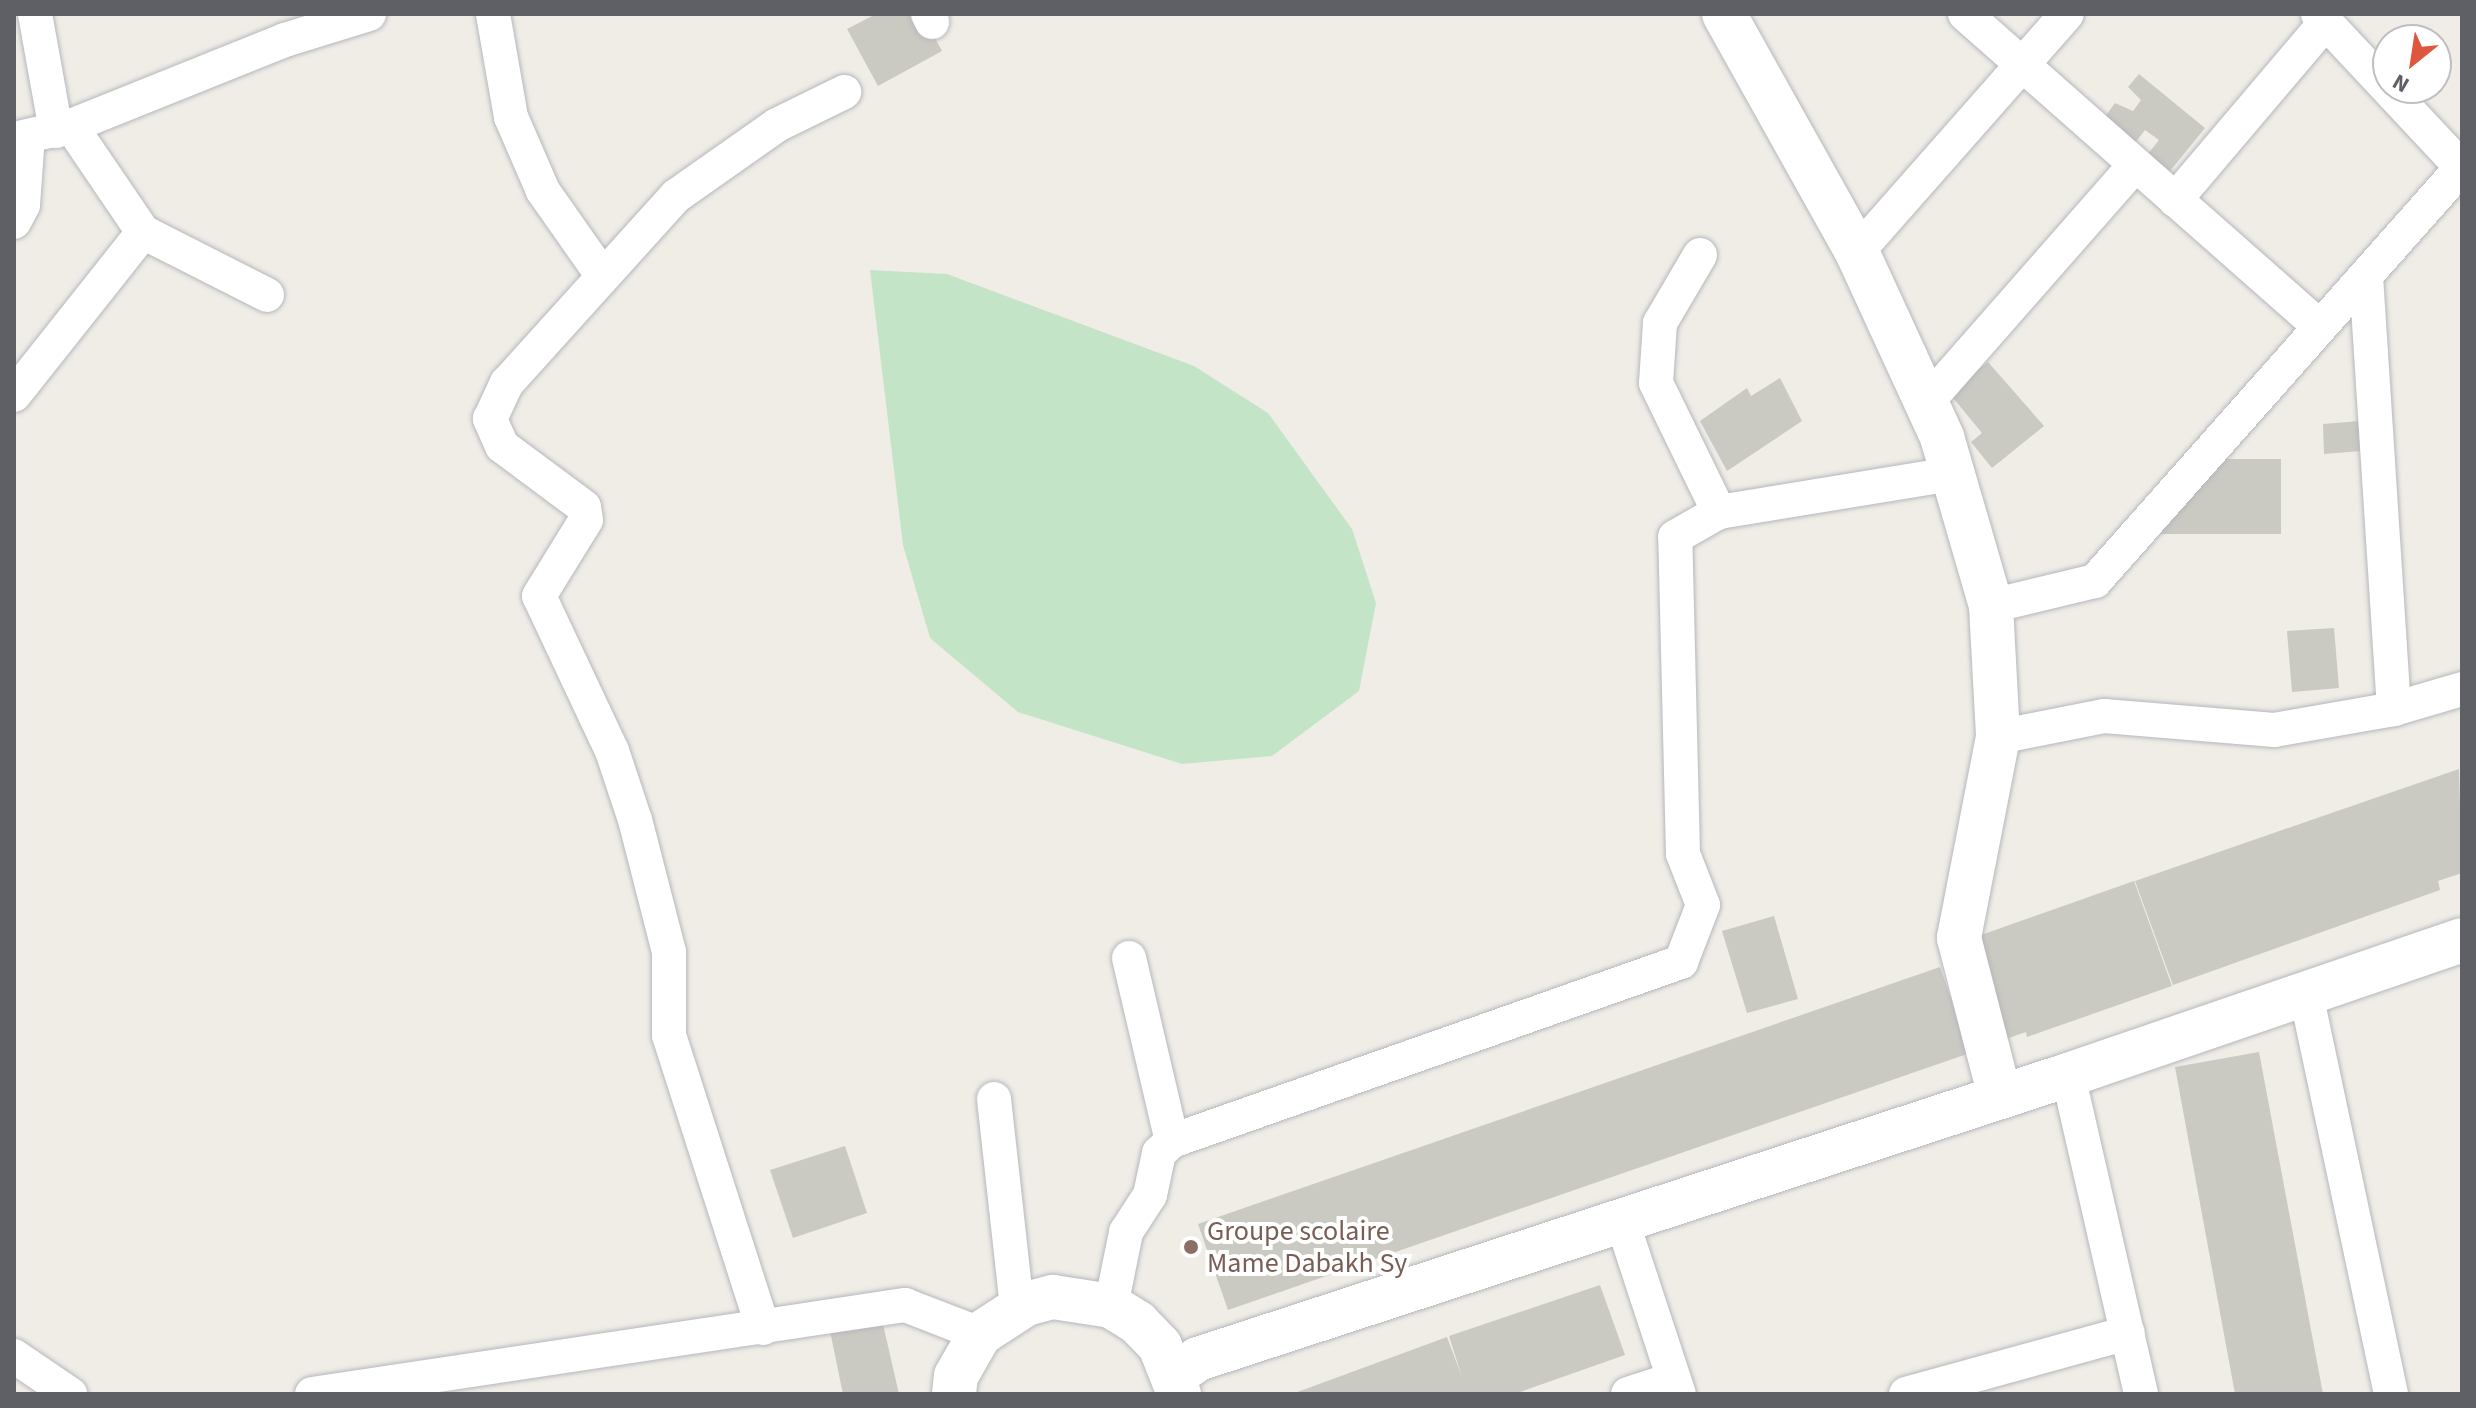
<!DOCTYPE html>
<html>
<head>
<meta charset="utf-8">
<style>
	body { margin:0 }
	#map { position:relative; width:2476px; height:1408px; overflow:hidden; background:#efede6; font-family:"Source Sans 3",sans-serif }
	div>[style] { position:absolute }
	.green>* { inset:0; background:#c4e4c7 }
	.building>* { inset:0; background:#cac9c2 }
	.roads { filter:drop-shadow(0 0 2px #b6b7bc) drop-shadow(0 0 2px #b6b7bc) }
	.minor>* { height:34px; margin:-17px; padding:0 17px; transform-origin:17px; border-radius:17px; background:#fff }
	.tertiary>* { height:44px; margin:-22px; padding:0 22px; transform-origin:22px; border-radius:22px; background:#fff }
	.dots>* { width:22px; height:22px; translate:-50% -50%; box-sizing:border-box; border:4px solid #fff; border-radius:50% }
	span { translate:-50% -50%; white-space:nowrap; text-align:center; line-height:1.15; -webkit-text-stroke:8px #fff; paint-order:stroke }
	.education-label { font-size:28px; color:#785e54 }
	.left { translate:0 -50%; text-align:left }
	.frame { position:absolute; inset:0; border:16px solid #5e6065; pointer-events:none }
	.north { position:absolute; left:2372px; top:24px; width:80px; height:80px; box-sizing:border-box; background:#fff; border:2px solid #bfbfc1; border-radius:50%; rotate:210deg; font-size:22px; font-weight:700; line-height:32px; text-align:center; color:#5e6065 }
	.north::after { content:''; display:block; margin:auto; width:28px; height:36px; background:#de563d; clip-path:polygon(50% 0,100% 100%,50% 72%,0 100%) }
</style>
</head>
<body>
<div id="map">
	<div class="green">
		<div style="clip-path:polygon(870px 270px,947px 274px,1194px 366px,1268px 413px,1352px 529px,1376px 603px,1359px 691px,1272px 756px,1182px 764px,1018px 712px,930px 638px,903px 545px)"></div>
	</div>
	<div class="building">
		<div style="clip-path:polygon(876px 14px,922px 14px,942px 51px,878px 86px,847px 29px)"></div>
		<div style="clip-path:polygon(2139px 74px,2205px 128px,2170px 171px,2148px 154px,2159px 140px,2145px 130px,2135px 143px,2104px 118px,2115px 103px,2133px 111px,2141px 100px,2128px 87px)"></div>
		<div style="clip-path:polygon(1988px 362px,2044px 426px,1992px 468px,1971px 442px,1982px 433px,1949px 393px)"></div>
		<div style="clip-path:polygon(1780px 378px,1802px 421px,1727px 471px,1700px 421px,1747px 388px,1751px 396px)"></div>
		<div style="clip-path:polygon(2372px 420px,2374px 450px,2324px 454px,2323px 424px)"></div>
		<div style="clip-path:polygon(2219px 459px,2281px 459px,2281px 534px,2148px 534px)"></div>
		<div style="clip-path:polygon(2334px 628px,2339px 688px,2292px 692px,2287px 631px)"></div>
		<div style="clip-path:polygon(2459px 769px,2462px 873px,2438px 881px,2440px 890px,2173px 985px,2135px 881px)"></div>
		<div style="clip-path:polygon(2134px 881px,2172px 986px,2027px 1037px,2026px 1032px,2003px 1040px,1967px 940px)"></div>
		<div style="clip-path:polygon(1774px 916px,1798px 999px,1747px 1013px,1722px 931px)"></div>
		<div style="clip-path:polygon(1940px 967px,1970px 1053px,1228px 1310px,1198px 1224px)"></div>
		<div style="clip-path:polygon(2259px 1052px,2323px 1394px,2235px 1394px,2175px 1067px)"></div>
		<div style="clip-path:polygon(845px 1146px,867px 1213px,793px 1238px,770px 1170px)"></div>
		<div style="clip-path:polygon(1600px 1285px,1625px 1355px,1520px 1392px,1292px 1394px,1447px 1337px,1462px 1377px,1449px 1336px)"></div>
		<div style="clip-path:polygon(882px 1320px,899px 1394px,843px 1394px,830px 1331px)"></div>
	</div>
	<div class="roads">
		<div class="minor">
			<div style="left:35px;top:14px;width:119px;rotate:79.8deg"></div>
			<div style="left:493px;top:14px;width:105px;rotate:80.1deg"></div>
			<div style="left:511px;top:117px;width:81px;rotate:66.6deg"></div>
			<div style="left:543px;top:191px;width:103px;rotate:54.9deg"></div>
			<div style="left:928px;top:14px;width:9px;rotate:63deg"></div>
			<div style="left:1965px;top:14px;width:473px;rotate:41.4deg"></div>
			<div style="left:2318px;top:14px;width:209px;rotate:46.9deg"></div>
			<div style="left:71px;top:126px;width:128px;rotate:55.8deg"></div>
			<div style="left:143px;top:232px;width:139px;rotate:26.9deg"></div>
			<div style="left:14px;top:139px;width:58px;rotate:-12.8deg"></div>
			<div style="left:71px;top:126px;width:231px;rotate:-21.9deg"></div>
			<div style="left:285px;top:40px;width:88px;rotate:-17.2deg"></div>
			<div style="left:2175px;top:200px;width:232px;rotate:-49.7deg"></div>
			<div style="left:14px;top:222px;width:19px;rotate:-62deg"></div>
			<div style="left:23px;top:205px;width:69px;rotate:-85.9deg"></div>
			<div style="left:1857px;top:252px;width:317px;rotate:-48.6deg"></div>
			<div style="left:1700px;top:255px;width:79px;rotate:120.5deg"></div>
			<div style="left:1660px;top:323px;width:60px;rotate:93.8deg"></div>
			<div style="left:1656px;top:383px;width:144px;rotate:64deg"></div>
			<div style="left:2366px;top:276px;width:434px;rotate:86.3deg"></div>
			<div style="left:14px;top:395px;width:208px;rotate:-51.6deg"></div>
			<div style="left:1926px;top:403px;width:315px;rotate:-48.7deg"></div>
			<div style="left:1991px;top:606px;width:107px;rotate:-13.5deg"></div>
			<div style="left:2095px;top:581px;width:553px;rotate:-48.44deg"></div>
			<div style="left:1998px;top:737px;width:108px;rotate:-11.2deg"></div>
			<div style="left:2104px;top:716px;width:171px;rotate:4.7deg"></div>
			<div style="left:2274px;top:730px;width:122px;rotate:-9.9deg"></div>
			<div style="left:2394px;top:709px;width:71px;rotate:-16.4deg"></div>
			<div style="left:1129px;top:958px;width:188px;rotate:76.8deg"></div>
			<div style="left:2306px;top:994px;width:409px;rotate:78deg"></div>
			<div style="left:2068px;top:1075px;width:327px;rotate:77.1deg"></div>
			<div style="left:994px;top:1099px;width:210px;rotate:83.7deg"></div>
			<div style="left:1622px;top:1221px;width:182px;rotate:71.8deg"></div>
			<div style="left:1111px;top:1306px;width:76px;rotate:-78.5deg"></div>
			<div style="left:1126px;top:1232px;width:44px;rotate:-57deg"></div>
			<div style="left:1150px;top:1195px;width:43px;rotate:-77.9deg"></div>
			<div style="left:1159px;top:1153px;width:18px;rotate:-43deg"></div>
			<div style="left:1172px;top:1141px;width:540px;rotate:-19.38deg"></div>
			<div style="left:1681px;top:962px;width:61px;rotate:-68.9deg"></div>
			<div style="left:1703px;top:905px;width:55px;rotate:-111.4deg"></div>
			<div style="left:1683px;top:854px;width:317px;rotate:-91.4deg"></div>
			<div style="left:1675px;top:537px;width:51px;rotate:-29.6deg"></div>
			<div style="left:1719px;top:512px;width:236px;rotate:-9.3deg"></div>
			<div style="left:763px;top:1328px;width:307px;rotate:-107.8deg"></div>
			<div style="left:669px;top:1036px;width:84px;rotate:-90deg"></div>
			<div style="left:669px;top:952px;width:136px;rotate:-104.4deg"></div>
			<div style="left:635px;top:820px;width:73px;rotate:-108.4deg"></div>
			<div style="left:612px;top:751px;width:171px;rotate:-115.2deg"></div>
			<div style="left:539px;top:596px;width:89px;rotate:-58.3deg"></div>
			<div style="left:586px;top:520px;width:13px;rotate:-99deg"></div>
			<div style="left:584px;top:507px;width:102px;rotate:-143.4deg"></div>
			<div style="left:502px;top:446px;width:30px;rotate:-114deg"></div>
			<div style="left:490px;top:419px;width:40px;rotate:-65deg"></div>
			<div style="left:507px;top:383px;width:252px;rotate:-47.9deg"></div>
			<div style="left:676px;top:196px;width:123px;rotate:-35.1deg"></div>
			<div style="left:777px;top:125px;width:75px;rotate:-26.2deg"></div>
			<div style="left:14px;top:1356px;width:68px;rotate:34.2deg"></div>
			<div style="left:312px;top:1394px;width:600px;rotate:-8.54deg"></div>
			<div style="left:905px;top:1305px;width:80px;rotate:21.1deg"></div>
			<div style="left:1628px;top:1394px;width:48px;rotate:-18.1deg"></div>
			<div style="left:1906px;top:1394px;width:230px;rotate:-15.4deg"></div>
		</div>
		<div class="tertiary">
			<div style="left:1724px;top:14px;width:273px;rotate:60.8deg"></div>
			<div style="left:1857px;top:252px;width:204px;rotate:65.3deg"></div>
			<div style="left:1942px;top:437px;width:176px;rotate:73.8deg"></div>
			<div style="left:1991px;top:606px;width:131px;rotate:86.9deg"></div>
			<div style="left:1998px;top:737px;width:205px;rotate:101deg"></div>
			<div style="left:1959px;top:938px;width:164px;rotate:75.5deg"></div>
			<div style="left:1175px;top:1375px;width:28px;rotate:-35deg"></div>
			<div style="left:1198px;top:1359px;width:915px;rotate:-18.08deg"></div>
			<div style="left:2068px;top:1075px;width:416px;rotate:-18.9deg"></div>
			<div style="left:954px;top:1394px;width:18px;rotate:-84deg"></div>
			<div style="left:956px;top:1376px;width:48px;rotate:-60.3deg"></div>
			<div style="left:980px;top:1334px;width:55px;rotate:-33.1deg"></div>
			<div style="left:1026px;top:1304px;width:28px;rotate:-15deg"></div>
			<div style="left:1053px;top:1297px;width:59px;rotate:8.8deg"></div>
			<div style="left:1111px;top:1306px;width:32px;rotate:32deg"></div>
			<div style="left:1138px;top:1323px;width:32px;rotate:46deg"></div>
			<div style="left:1160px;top:1346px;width:52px;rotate:68.4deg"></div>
		</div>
	</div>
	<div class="dots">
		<div style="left:1191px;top:1247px;background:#8d6e63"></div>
	</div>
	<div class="education-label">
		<span class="left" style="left:1207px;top:1247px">Groupe scolaire<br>Mame Dabakh Sy</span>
	</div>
	<div class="frame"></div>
	<div class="north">N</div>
</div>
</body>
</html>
